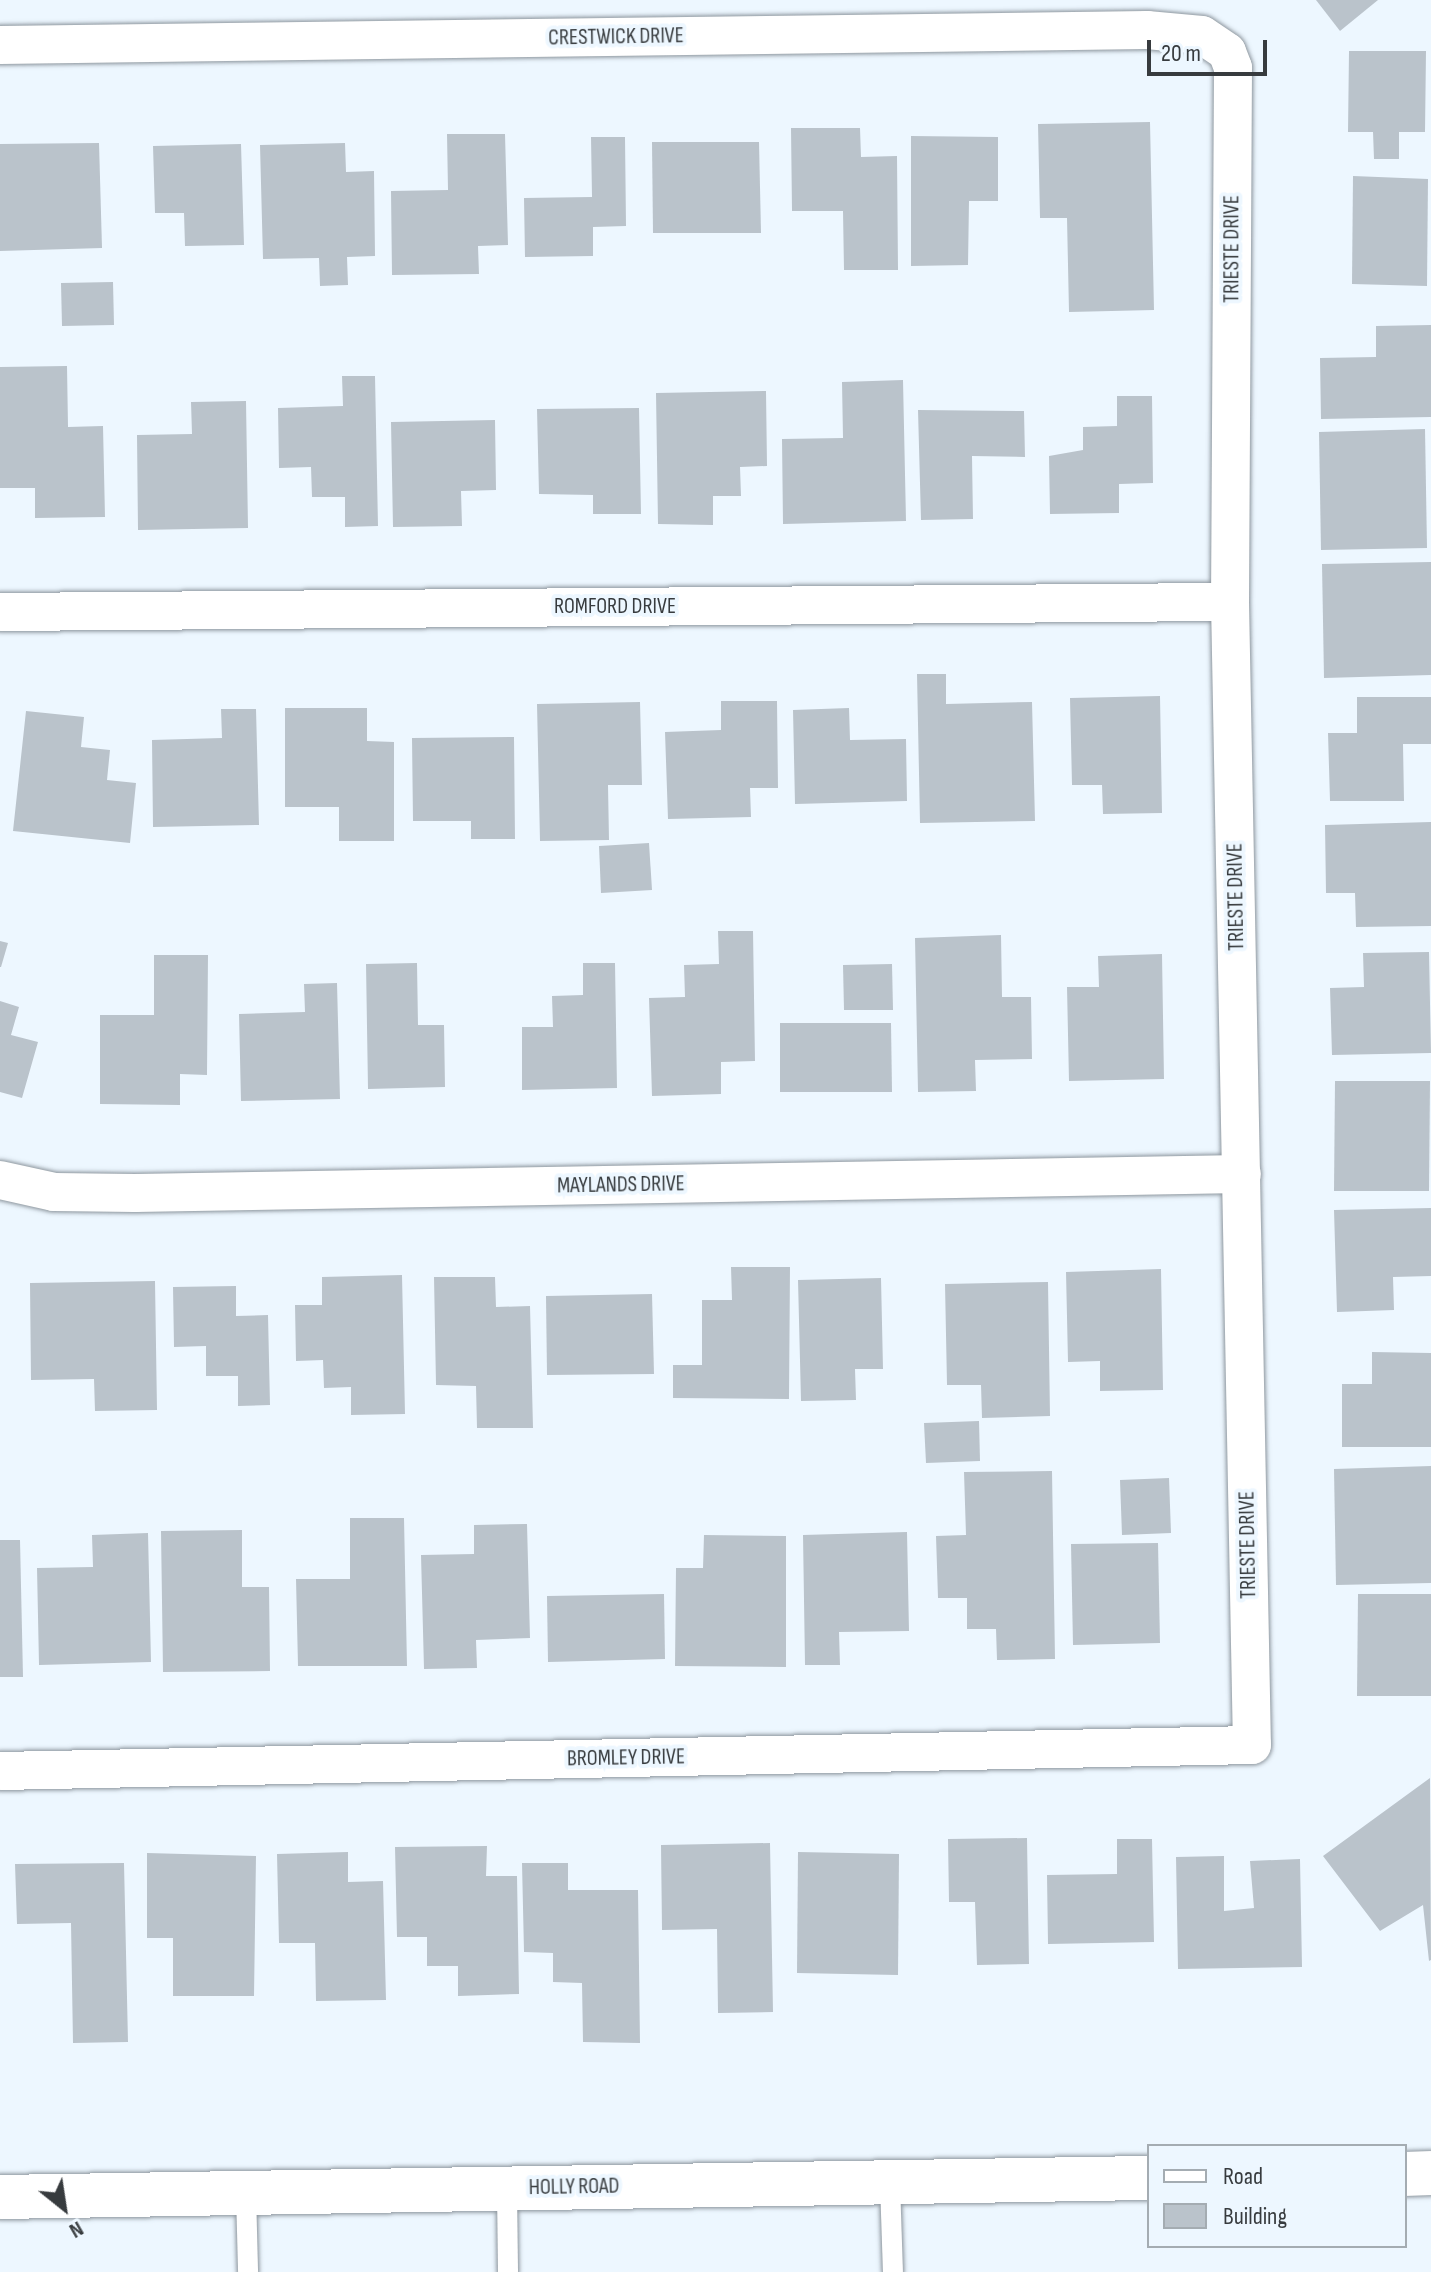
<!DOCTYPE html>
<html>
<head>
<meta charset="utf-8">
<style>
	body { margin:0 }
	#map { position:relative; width:1431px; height:2272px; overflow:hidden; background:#edf7ff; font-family:"Sofia Sans Condensed",sans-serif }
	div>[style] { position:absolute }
	.building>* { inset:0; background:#bac3cb }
	.roads { filter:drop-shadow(0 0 2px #8e979f) drop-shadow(0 0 2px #8e979f) }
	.service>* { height:20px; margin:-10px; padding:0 10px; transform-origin:10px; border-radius:10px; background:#fff }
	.minor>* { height:38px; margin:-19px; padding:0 19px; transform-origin:19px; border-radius:19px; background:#fff }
	.secondary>* { height:44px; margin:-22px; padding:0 22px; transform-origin:22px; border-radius:22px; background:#fff }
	span { translate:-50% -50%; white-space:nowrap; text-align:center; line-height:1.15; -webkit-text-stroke:8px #edf7ff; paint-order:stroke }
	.street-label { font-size:22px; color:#373b3e }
	.legend { position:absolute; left:1147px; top:2144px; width:260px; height:104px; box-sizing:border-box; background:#edf7ff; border:2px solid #a4acb2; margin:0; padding:10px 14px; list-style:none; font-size:24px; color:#373b3e }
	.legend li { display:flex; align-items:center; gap:16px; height:40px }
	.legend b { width:40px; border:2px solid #a4acb2 }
	.north { position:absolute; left:24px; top:2168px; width:80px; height:80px; -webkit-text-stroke:6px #edf7ff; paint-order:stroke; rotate:150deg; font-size:22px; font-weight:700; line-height:32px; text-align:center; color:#373b3e }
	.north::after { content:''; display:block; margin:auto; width:28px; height:36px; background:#373b3e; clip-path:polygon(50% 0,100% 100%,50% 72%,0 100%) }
	.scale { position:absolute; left:1147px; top:40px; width:120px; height:36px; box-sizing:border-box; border:4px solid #373b3e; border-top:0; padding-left:10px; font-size:24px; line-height:28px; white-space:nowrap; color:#373b3e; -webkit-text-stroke:6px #edf7ff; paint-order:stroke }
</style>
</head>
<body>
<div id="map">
	<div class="building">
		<div style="clip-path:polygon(1316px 0,1378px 0,1340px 31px)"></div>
		<div style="clip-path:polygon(1349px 51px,1426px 51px,1425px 132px,1399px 132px,1399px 159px,1374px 159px,1373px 132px,1348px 132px)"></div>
		<div style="clip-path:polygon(1150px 122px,1154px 310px,1069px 312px,1067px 218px,1040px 218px,1038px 124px)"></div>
		<div style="clip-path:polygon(791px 128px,860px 128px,861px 157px,897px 156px,898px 270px,844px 270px,843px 211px,792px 211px)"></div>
		<div style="clip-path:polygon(447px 134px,505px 134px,508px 245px,478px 246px,479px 274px,392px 275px,391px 191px,448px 190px)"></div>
		<div style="clip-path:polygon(911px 136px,998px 137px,998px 201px,969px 201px,968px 265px,911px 266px)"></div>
		<div style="clip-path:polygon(591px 137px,625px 137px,626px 226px,593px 227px,593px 256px,525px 257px,524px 198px,592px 197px)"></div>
		<div style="clip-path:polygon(652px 142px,759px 142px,761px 233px,653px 233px)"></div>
		<div style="clip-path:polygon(99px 143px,102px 248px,0 251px,0 144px)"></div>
		<div style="clip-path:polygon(345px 143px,346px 172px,374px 171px,375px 256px,347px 257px,348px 285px,320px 286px,319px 258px,263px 259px,260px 145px)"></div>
		<div style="clip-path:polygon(241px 144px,244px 245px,185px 246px,184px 213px,155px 213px,153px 146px)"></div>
		<div style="clip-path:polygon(1353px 176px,1428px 179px,1427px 286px,1352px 284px)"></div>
		<div style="clip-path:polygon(113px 282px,114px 325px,62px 326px,61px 283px)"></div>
		<div style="clip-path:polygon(1431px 325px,1431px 417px,1321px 419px,1320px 358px,1376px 357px,1376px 326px)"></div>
		<div style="clip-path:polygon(67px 366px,68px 427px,103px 426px,105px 517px,35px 518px,35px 488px,0 488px,0 367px)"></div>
		<div style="clip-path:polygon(342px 376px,375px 376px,378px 526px,345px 527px,345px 497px,312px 497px,311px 467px,279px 468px,278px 408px,343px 406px)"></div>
		<div style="clip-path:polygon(903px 380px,906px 521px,783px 524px,782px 439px,843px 438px,842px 382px)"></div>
		<div style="clip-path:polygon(766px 391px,767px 466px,740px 467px,741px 496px,713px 496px,713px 525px,658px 524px,656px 393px)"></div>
		<div style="clip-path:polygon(1117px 396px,1152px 396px,1153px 483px,1119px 484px,1119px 513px,1050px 514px,1049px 456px,1083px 450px,1083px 427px,1117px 426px)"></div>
		<div style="clip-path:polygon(246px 401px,248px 528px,138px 530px,137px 435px,192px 434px,191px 402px)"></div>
		<div style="clip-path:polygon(639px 408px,641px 514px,593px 514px,593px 495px,539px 494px,537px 409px)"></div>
		<div style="clip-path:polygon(918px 410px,1024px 411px,1025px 457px,972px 456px,973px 519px,921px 520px)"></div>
		<div style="clip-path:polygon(495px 420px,496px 490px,461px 491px,462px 526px,393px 527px,391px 422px)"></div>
		<div style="clip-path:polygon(1425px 429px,1427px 548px,1321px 550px,1319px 432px)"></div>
		<div style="clip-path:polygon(1431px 562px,1431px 675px,1324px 678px,1322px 564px)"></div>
		<div style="clip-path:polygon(917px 674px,946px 674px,946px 704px,1032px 702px,1035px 821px,920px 823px)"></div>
		<div style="clip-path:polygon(1160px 696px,1162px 813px,1103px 814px,1102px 785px,1072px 785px,1070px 698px)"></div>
		<div style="clip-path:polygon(1357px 697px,1431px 697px,1431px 744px,1403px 744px,1404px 801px,1330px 801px,1328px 733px,1357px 733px)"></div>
		<div style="clip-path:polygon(721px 701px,777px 701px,778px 788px,750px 788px,751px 817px,668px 819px,665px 732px,721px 730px)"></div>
		<div style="clip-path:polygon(640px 702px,642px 785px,608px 785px,609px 840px,540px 841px,537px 704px)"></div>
		<div style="clip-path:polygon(285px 708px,367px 708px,367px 741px,394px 742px,394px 841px,339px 841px,339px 807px,285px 807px)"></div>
		<div style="clip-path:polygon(849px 708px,850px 740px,906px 739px,907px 801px,795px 804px,793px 710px)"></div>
		<div style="clip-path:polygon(221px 709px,256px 709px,259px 825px,153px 827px,152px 740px,222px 738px)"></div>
		<div style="clip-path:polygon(26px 711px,84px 717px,81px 747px,110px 750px,107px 780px,136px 783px,130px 843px,13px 831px)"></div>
		<div style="clip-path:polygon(514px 737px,515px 839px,471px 839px,471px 821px,413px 821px,412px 738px)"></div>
		<div style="clip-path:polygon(1431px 822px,1431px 926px,1356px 927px,1355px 893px,1326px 893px,1325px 825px)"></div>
		<div style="clip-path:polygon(649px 843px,652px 890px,601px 893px,599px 846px)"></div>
		<div style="clip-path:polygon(718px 931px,753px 931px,755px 1061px,721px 1062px,721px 1094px,652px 1096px,649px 998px,685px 997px,684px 965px,719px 964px)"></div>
		<div style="clip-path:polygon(1001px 935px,1002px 997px,1031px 997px,1032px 1059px,975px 1060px,976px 1091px,918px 1092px,915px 938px)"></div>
		<div style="clip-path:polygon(0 941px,8px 943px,1px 967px,0 967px)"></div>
		<div style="clip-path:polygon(1429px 952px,1431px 1053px,1332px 1055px,1330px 988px,1364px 987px,1363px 953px)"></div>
		<div style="clip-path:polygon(1162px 954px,1164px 1079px,1069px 1081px,1067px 987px,1099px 987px,1098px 956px)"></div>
		<div style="clip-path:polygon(154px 955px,208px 955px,207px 1075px,180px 1074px,180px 1105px,100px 1104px,100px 1015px,154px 1015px)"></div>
		<div style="clip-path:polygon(417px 963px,418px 1025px,444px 1025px,445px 1087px,368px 1089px,366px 964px)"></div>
		<div style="clip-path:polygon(583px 963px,615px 963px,617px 1088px,522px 1090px,522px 1027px,553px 1027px,552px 996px,583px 995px)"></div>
		<div style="clip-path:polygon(892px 964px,893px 1010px,844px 1010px,843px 965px)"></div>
		<div style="clip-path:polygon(337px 983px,340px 1099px,241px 1101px,239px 1014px,305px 1012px,304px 984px)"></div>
		<div style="clip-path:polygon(0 1001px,19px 1007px,11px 1035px,38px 1042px,22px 1098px,0 1092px)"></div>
		<div style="clip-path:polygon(780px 1023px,891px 1023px,892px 1092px,780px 1092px)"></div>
		<div style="clip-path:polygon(1335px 1081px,1430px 1081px,1429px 1191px,1334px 1191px)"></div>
		<div style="clip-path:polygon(1431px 1208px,1431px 1276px,1393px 1277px,1394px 1310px,1337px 1312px,1334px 1210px)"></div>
		<div style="clip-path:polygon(731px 1267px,790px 1267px,789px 1399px,673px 1398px,673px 1365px,702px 1365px,702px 1300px,732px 1300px)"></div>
		<div style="clip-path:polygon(1161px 1269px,1163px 1390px,1100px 1391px,1100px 1361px,1068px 1362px,1066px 1272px)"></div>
		<div style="clip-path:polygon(402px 1275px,405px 1414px,351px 1415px,351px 1387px,324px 1388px,323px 1360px,296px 1361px,295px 1305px,322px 1305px,322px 1277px)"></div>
		<div style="clip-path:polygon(434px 1277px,495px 1277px,496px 1307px,530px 1306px,533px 1428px,477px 1428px,476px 1386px,436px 1385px)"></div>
		<div style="clip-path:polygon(881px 1278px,883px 1369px,855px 1369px,856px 1400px,801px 1401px,798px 1280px)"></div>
		<div style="clip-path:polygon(155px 1281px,157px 1410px,95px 1411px,94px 1379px,31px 1380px,30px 1283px)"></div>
		<div style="clip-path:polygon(1048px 1282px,1050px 1416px,982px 1418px,981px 1385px,947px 1385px,945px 1284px)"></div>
		<div style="clip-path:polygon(236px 1286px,236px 1316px,268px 1315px,270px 1405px,238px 1406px,238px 1376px,206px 1376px,206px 1346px,174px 1347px,173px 1287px)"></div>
		<div style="clip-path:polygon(652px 1294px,654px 1374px,547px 1375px,546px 1296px)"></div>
		<div style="clip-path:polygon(1372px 1352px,1431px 1353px,1431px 1447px,1342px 1447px,1342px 1384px,1372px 1384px)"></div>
		<div style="clip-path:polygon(979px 1421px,980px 1461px,926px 1463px,924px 1423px)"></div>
		<div style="clip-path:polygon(1431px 1466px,1431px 1583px,1336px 1585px,1334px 1469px)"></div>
		<div style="clip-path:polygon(1052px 1471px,1055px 1659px,997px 1660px,996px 1629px,967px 1629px,967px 1598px,938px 1598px,936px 1536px,966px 1535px,964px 1472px)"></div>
		<div style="clip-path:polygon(1169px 1478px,1171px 1533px,1122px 1535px,1120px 1480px)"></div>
		<div style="clip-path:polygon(350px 1518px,404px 1518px,407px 1666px,298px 1666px,296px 1579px,350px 1579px)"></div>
		<div style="clip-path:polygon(527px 1524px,530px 1638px,476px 1640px,477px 1668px,424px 1669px,421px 1555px,474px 1554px,474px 1525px)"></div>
		<div style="clip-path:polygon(242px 1530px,242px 1587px,269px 1587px,270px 1671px,163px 1672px,161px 1531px)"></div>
		<div style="clip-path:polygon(907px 1532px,909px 1631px,839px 1632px,840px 1665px,805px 1665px,803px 1535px)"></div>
		<div style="clip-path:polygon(148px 1533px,151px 1662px,39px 1665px,37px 1568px,93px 1567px,92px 1535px)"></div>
		<div style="clip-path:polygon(704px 1535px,786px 1536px,786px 1667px,675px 1666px,676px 1568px,703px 1568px)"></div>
		<div style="clip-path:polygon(0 1540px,20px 1540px,23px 1677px,0 1677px)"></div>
		<div style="clip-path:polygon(1158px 1543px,1160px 1643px,1073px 1645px,1071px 1544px)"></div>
		<div style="clip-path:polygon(664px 1594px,665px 1659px,548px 1662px,547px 1596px)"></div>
		<div style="clip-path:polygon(1358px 1594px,1431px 1594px,1431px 1696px,1357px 1696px)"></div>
		<div style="clip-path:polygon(1430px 1778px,1431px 1960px,1429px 1961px,1423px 1905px,1380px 1931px,1323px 1856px)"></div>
		<div style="clip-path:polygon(1027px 1838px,1029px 1964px,977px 1965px,975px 1902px,949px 1902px,948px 1839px)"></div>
		<div style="clip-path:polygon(1117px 1839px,1152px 1839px,1154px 1942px,1048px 1944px,1047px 1875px,1117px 1874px)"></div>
		<div style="clip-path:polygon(770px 1843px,773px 2012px,718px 2013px,717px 1929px,662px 1930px,661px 1845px)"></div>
		<div style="clip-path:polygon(487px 1846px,486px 1876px,517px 1876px,519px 1994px,458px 1996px,458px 1966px,427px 1966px,427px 1937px,397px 1937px,395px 1847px)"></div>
		<div style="clip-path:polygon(348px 1852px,348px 1882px,383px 1881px,386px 2000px,316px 2001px,315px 1943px,279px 1943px,277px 1854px)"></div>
		<div style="clip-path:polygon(798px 1852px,899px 1854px,898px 1975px,797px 1973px)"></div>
		<div style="clip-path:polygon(147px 1853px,256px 1856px,254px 1996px,173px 1996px,173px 1938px,147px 1938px)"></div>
		<div style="clip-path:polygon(1224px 1856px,1224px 1911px,1254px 1908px,1250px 1861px,1300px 1859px,1302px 1967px,1178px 1969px,1176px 1857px)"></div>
		<div style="clip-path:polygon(124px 1863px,128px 2042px,73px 2043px,71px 1923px,17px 1924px,15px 1864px)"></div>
		<div style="clip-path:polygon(522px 1863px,568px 1863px,568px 1890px,638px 1890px,640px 2043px,583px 2042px,582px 1983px,553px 1982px,553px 1953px,524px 1952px)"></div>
	</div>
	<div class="roads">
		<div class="service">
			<div style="left:890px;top:2183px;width:89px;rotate:88.1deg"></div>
			<div style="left:507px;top:2189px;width:83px;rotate:89.3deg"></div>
			<div style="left:246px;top:2193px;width:79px;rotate:88.5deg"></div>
		</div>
		<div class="minor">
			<div style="left:0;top:45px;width:1147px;rotate:-0.75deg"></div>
			<div style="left:1147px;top:30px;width:55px;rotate:5.2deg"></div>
			<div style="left:1202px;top:35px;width:30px;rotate:34deg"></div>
			<div style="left:1227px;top:52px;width:17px;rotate:69deg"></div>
			<div style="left:1233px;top:68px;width:534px;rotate:90.32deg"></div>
			<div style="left:1230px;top:602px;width:1143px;rotate:88.9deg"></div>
			<div style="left:1252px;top:1745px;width:1252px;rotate:178.81deg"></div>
			<div style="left:0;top:612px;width:1230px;rotate:-0.47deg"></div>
			<div style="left:0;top:1180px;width:55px;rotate:12.5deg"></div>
			<div style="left:54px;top:1192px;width:81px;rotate:0.7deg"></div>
			<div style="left:135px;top:1193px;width:1107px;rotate:-0.98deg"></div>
		</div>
		<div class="secondary">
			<div style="left:1405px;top:2174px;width:26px;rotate:-2deg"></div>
			<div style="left:0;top:2197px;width:1149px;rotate:-0.95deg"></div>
		</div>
	</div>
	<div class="street-label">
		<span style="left:616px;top:37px;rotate:-1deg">CRESTWICK DRIVE</span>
		<span style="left:1232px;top:249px;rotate:-90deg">TRIESTE DRIVE</span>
		<span style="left:615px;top:607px">ROMFORD DRIVE</span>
		<span style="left:1236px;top:897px;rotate:-91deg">TRIESTE DRIVE</span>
		<span style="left:621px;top:1185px;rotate:-1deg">MAYLANDS DRIVE</span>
		<span style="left:1248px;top:1545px;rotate:-91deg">TRIESTE DRIVE</span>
		<span style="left:626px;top:1758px;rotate:-1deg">BROMLEY DRIVE</span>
		<span style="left:574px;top:2187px;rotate:-1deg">HOLLY ROAD</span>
	</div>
	<ul class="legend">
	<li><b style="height:10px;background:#fff"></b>Road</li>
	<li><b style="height:22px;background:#bac3cb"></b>Building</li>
	</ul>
	<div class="north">N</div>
	<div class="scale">20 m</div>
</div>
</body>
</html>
